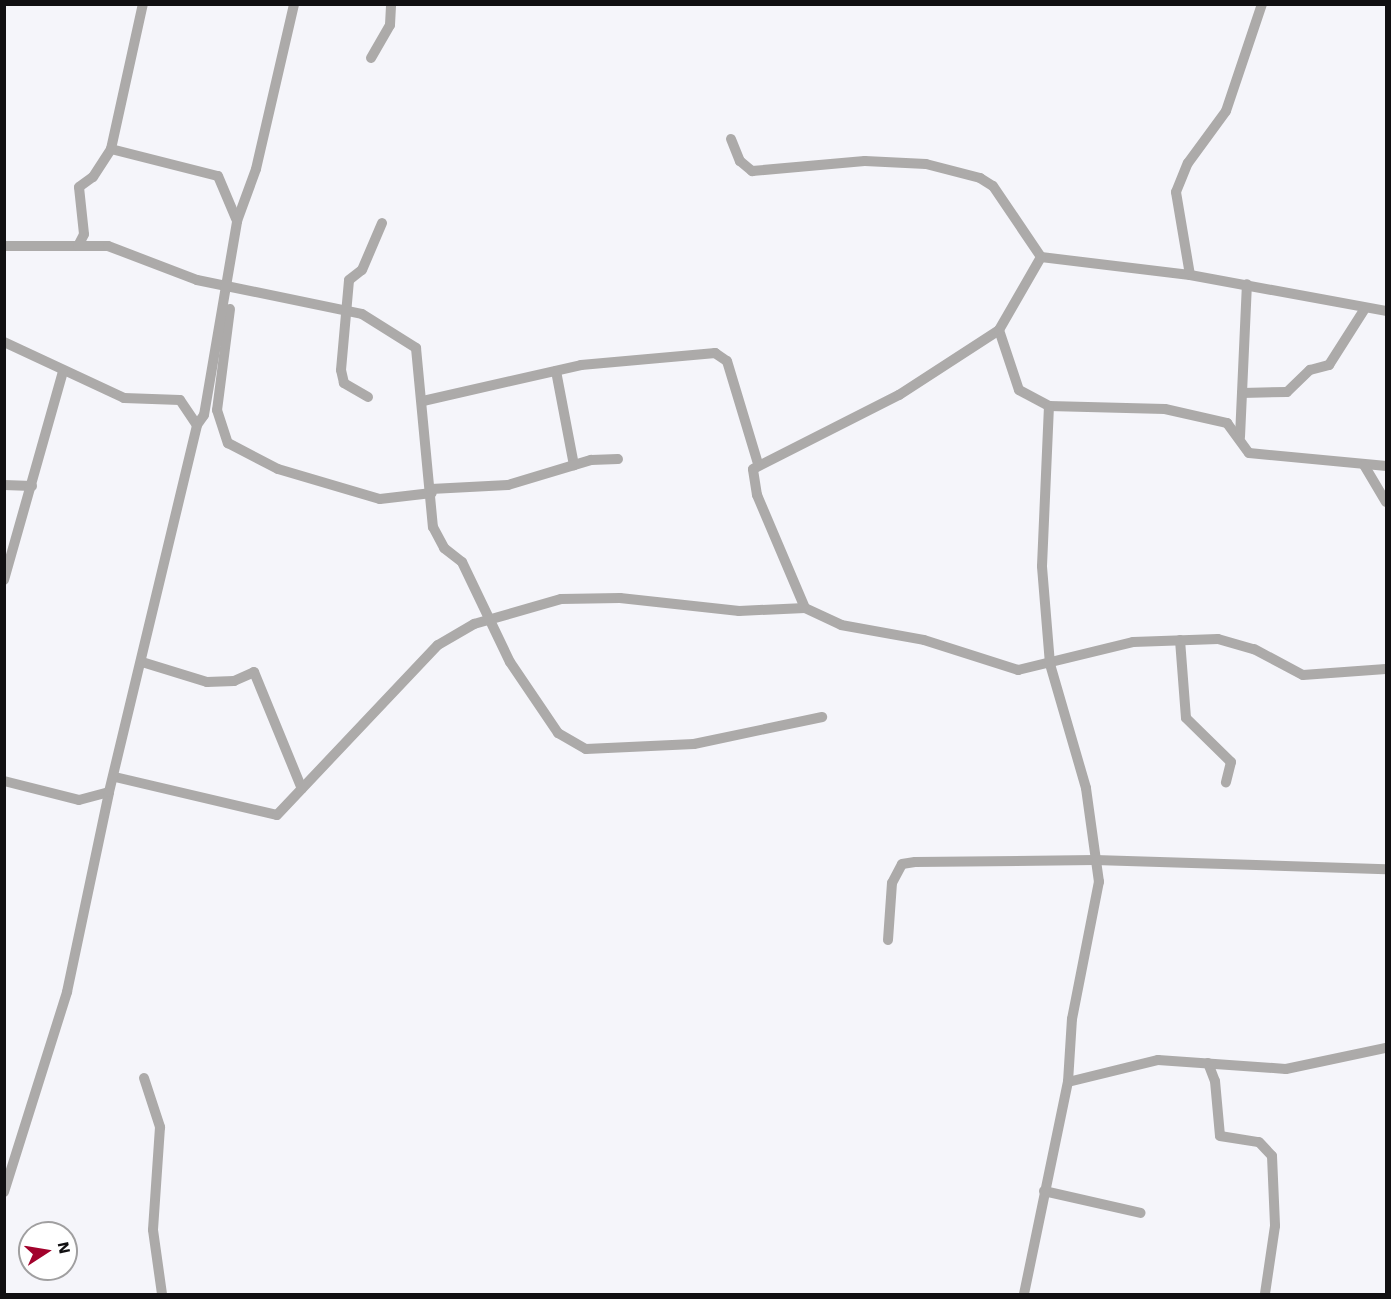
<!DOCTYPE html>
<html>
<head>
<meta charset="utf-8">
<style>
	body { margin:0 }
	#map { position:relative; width:1391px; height:1299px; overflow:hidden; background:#f5f5fa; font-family:"Work Sans",sans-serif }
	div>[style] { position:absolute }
	.street>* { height:10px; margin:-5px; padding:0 5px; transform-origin:5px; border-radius:5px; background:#acaaa9 }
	span { translate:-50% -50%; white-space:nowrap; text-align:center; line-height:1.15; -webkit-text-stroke:4.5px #fff; paint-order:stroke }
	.frame { position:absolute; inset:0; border:6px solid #111012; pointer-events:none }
	.north { position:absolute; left:18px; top:1221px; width:60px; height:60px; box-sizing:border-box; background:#fff; border:2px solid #a09fa0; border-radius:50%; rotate:78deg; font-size:16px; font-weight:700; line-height:24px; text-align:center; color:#111012 }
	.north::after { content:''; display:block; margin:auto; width:21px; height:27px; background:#a2022c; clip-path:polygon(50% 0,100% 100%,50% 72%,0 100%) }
</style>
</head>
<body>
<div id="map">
	<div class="street">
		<div style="left:371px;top:58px;width:38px;rotate:-60deg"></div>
		<div style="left:390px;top:25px;width:21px;rotate:-87deg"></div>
		<div style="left:731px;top:139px;width:24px;rotate:68deg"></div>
		<div style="left:740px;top:161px;width:16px;rotate:40deg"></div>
		<div style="left:752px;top:171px;width:113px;rotate:-5.1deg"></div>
		<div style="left:865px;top:161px;width:61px;rotate:2.8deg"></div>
		<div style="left:926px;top:164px;width:56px;rotate:14.5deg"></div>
		<div style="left:980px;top:178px;width:15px;rotate:32deg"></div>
		<div style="left:993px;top:186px;width:86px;rotate:55.9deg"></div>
		<div style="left:1041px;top:257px;width:150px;rotate:6.9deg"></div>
		<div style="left:1190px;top:275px;width:199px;rotate:10.4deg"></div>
		<div style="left:111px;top:149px;width:110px;rotate:14.2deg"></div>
		<div style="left:218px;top:176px;width:49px;rotate:67.1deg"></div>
		<div style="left:4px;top:246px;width:74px"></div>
		<div style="left:78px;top:246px;width:13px;rotate:-63deg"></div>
		<div style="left:84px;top:234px;width:47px;rotate:-96.1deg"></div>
		<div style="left:79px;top:187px;width:17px;rotate:-36deg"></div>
		<div style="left:93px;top:177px;width:33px;rotate:-57deg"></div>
		<div style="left:111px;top:149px;width:148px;rotate:-77.6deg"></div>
		<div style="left:78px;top:246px;width:30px"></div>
		<div style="left:108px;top:246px;width:95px;rotate:20.9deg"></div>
		<div style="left:197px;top:280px;width:168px;rotate:11.6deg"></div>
		<div style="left:362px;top:314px;width:64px;rotate:32.2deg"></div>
		<div style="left:416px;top:348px;width:180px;rotate:84.6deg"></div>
		<div style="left:433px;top:527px;width:24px;rotate:62deg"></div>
		<div style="left:444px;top:548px;width:23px;rotate:38deg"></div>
		<div style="left:462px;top:562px;width:111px;rotate:64.4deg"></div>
		<div style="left:510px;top:662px;width:86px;rotate:55.9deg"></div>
		<div style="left:558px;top:733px;width:32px;rotate:30deg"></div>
		<div style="left:586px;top:749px;width:108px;rotate:-2.7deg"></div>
		<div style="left:694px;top:744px;width:131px;rotate:-11.9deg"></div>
		<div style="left:1190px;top:275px;width:84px;rotate:-99.6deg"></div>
		<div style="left:1176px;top:192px;width:31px;rotate:-68deg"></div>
		<div style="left:1188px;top:163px;width:64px;rotate:-53.8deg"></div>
		<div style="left:1226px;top:111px;width:113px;rotate:-71.4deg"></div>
		<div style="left:230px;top:309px;width:102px;rotate:97.3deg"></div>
		<div style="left:217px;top:410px;width:35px;rotate:72deg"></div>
		<div style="left:228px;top:443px;width:56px;rotate:27.5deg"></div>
		<div style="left:278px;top:469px;width:106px;rotate:16.4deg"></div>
		<div style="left:380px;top:499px;width:52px;rotate:-6.6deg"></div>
		<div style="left:999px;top:330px;width:63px;rotate:71.6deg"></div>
		<div style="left:1019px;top:390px;width:34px;rotate:28deg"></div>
		<div style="left:1049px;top:406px;width:116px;rotate:1.5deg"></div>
		<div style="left:1165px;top:409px;width:64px;rotate:12.7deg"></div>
		<div style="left:1227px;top:423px;width:37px;rotate:54deg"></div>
		<div style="left:1249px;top:453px;width:138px;rotate:5.4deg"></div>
		<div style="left:4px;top:342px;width:132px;rotate:25deg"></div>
		<div style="left:124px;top:398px;width:56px;rotate:2deg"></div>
		<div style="left:180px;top:400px;width:30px;rotate:56deg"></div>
		<div style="left:556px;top:371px;width:96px;rotate:79.2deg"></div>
		<div style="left:1242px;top:393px;width:45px;rotate:-1.3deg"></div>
		<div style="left:1287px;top:392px;width:32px;rotate:-44deg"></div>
		<div style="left:1310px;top:370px;width:20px;rotate:-15deg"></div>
		<div style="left:1329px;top:365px;width:65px;rotate:-57.5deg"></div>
		<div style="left:368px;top:397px;width:28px;rotate:-150deg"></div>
		<div style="left:344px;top:383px;width:13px;rotate:-103deg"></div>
		<div style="left:341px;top:370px;width:90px;rotate:-84.9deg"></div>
		<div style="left:349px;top:280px;width:16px;rotate:-38deg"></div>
		<div style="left:362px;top:270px;width:51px;rotate:-66.9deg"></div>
		<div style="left:423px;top:401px;width:162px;rotate:-12.8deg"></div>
		<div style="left:581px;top:365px;width:135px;rotate:-5.1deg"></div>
		<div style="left:715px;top:353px;width:14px;rotate:34deg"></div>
		<div style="left:727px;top:361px;width:108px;rotate:73.2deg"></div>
		<div style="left:1240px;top:437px;width:153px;rotate:-87.4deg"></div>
		<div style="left:1364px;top:465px;width:43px;rotate:59.3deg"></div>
		<div style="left:4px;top:485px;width:28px;rotate:2deg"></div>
		<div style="left:431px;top:489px;width:77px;rotate:-3deg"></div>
		<div style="left:508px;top:485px;width:87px;rotate:-16.8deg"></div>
		<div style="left:591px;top:460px;width:27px;rotate:-2deg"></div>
		<div style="left:4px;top:580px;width:216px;rotate:-74.2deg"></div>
		<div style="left:805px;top:608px;width:123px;rotate:-113deg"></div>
		<div style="left:757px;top:495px;width:26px;rotate:-99deg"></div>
		<div style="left:753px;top:469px;width:164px;rotate:-26.9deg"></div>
		<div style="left:899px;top:395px;width:119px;rotate:-33deg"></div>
		<div style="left:999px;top:330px;width:84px;rotate:-60.1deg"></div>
		<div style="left:1180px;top:640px;width:78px;rotate:85.6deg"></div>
		<div style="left:1186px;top:718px;width:63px;rotate:44.4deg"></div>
		<div style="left:1231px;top:762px;width:21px;rotate:104deg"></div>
		<div style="left:142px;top:662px;width:68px;rotate:17.1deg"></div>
		<div style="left:207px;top:682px;width:27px;rotate:-2deg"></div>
		<div style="left:234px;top:681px;width:22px;rotate:-24deg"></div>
		<div style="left:254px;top:672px;width:126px;rotate:67.7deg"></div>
		<div style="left:115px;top:777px;width:166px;rotate:13.2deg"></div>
		<div style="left:277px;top:815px;width:234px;rotate:-46.6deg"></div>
		<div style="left:438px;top:645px;width:42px;rotate:-30.3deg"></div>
		<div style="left:474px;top:624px;width:91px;rotate:-16deg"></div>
		<div style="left:561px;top:599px;width:59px;rotate:-1deg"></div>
		<div style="left:620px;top:598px;width:120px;rotate:6.2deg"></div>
		<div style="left:739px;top:611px;width:66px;rotate:-2.6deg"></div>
		<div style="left:805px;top:608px;width:40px;rotate:25deg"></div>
		<div style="left:841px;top:625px;width:84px;rotate:10.2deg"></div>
		<div style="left:924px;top:640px;width:99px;rotate:17.7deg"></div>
		<div style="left:1018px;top:670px;width:118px;rotate:-13.7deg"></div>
		<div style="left:1133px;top:642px;width:85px;rotate:-2deg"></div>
		<div style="left:1218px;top:639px;width:37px;rotate:16deg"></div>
		<div style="left:1254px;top:649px;width:55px;rotate:28deg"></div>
		<div style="left:1303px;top:675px;width:83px;rotate:-4.1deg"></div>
		<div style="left:4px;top:781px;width:77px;rotate:14.2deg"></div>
		<div style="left:79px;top:800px;width:31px;rotate:-15deg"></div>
		<div style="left:888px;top:940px;width:57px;rotate:-86deg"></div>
		<div style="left:892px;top:883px;width:21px;rotate:-62deg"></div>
		<div style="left:902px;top:864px;width:13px;rotate:-9deg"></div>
		<div style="left:915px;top:862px;width:180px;rotate:-0.6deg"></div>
		<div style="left:1095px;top:860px;width:291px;rotate:1.8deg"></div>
		<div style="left:1208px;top:1063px;width:19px;rotate:69deg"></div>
		<div style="left:1215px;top:1081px;width:55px;rotate:84.8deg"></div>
		<div style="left:1220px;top:1136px;width:39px;rotate:9deg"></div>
		<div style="left:1259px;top:1142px;width:19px;rotate:47deg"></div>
		<div style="left:1272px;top:1156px;width:70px;rotate:87.5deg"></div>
		<div style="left:1275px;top:1226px;width:69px;rotate:98.4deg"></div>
		<div style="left:144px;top:1078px;width:52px;rotate:71.9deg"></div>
		<div style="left:160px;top:1127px;width:103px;rotate:93.9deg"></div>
		<div style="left:153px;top:1230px;width:65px;rotate:82deg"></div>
		<div style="left:1068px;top:1082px;width:93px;rotate:-13.7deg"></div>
		<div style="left:1158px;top:1060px;width:128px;rotate:4deg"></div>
		<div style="left:1286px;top:1069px;width:102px;rotate:-11.9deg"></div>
		<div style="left:1044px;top:1191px;width:99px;rotate:12.8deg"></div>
		<div style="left:4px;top:1192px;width:210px;rotate:-72.5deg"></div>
		<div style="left:67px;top:992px;width:204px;rotate:-78.1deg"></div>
		<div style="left:109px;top:792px;width:377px;rotate:-76.5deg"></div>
		<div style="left:197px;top:425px;width:12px;rotate:-55deg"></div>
		<div style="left:204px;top:415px;width:197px;rotate:-80.3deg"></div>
		<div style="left:237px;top:221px;width:55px;rotate:-69.9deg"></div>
		<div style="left:256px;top:169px;width:169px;rotate:-77deg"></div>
		<div style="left:1024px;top:1294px;width:217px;rotate:-78.3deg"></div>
		<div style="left:1068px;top:1082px;width:63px;rotate:-86.4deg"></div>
		<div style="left:1072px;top:1019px;width:140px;rotate:-78.9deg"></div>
		<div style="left:1099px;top:882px;width:95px;rotate:-97.9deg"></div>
		<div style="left:1086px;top:788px;width:129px;rotate:-106.2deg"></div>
		<div style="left:1050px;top:664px;width:98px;rotate:-94.7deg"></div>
		<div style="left:1042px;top:566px;width:160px;rotate:-87.5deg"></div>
	</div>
	<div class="frame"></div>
	<div class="north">N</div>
</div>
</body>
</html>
